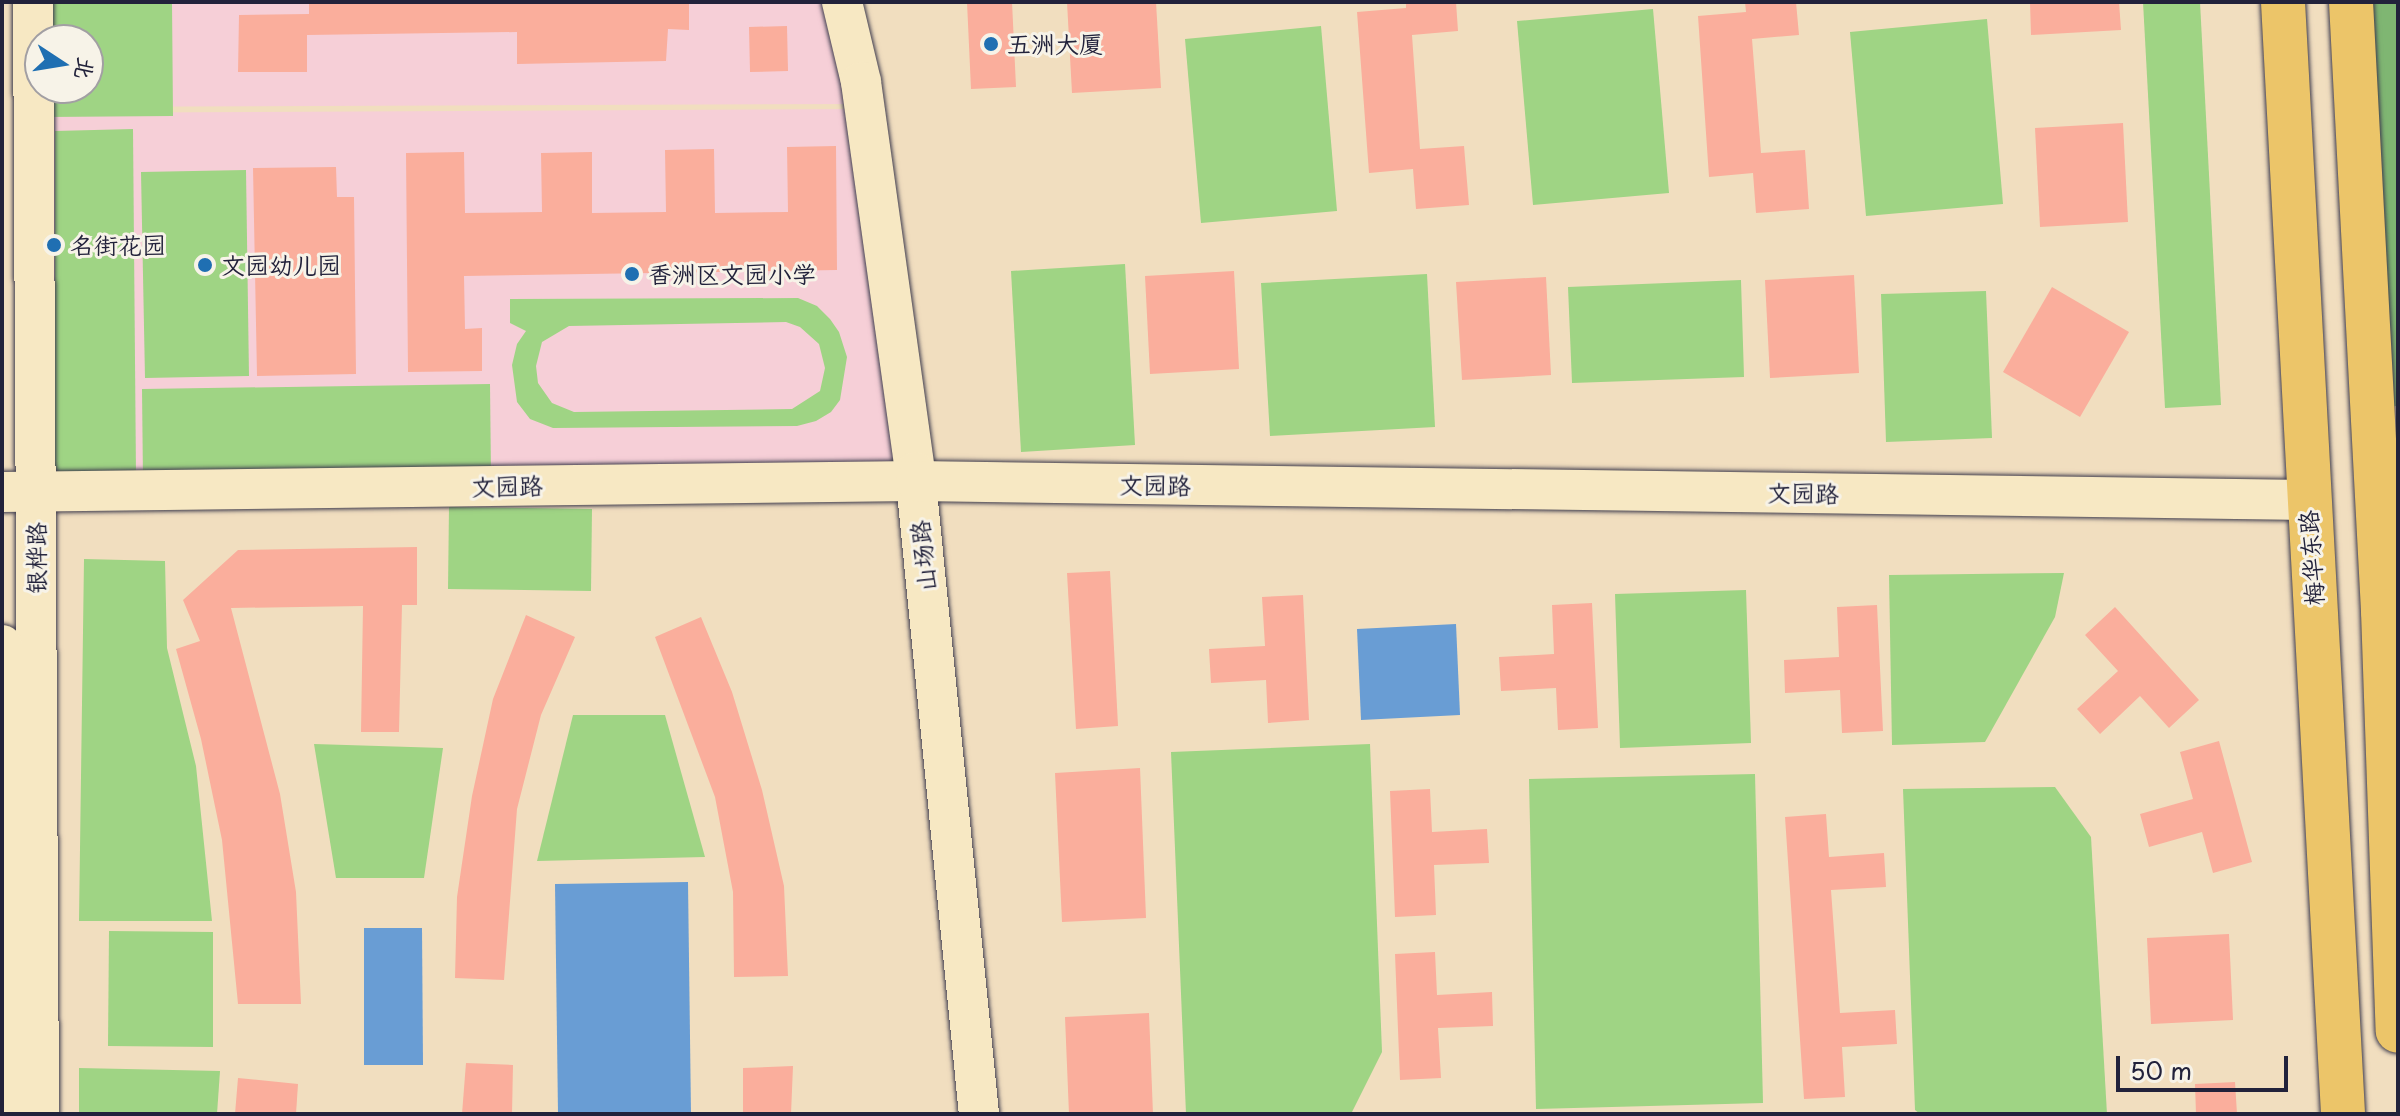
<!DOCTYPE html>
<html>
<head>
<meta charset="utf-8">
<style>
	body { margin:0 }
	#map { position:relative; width:2400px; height:1116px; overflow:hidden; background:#f1debf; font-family:"Playpen Sans","LXGW WenKai TC",sans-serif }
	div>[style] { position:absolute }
	.built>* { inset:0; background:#f6cfd7 }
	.green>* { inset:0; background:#9fd484 }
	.forest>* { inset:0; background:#7fb672 }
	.water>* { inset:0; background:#699dd4 }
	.building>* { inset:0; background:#faae9c }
	.roads { filter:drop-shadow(0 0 2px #413e4f) drop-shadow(0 0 2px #413e4f) }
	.secondary>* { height:40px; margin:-20px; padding:0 20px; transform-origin:20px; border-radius:20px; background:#f7e8c3 }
	.primary>* { height:44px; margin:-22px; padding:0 22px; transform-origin:22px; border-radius:22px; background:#ecc569 }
	.dots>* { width:22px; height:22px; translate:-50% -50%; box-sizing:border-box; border:4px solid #f7f3e8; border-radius:50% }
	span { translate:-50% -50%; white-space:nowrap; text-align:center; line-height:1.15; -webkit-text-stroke:6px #f7f3e8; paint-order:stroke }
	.poi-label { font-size:24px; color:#22223b }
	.left { translate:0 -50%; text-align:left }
	.street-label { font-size:24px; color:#22223b }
	.frame { position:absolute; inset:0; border:4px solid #22223b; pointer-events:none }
	.north { position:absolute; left:24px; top:24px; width:80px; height:80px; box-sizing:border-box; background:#f7f3e8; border:2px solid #a29fa3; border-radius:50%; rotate:102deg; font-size:22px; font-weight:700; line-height:32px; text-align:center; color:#22223b }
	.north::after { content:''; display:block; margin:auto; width:28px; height:36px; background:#1f6fb2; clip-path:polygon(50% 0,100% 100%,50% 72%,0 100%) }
	.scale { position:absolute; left:2116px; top:1056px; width:172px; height:36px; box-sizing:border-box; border:4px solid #22223b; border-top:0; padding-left:10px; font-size:24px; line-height:28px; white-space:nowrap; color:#22223b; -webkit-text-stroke:6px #f7f3e8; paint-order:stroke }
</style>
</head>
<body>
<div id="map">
	<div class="built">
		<div style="clip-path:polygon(evenodd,36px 2px,836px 2px,860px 104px,36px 107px,36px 2px,40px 40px,88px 40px,88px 88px,40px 88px,40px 40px)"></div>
		<div style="clip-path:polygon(864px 109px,909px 436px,876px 482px,110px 491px,35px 418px,33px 113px)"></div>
	</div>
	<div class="green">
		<div style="clip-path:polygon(46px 2px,172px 2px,173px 116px,47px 117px,47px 88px,88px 88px,88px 40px,47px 40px)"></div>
		<div style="clip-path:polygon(2143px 2px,2200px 2px,2221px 405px,2165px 408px)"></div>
		<div style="clip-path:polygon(1653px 9px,1669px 193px,1533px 205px,1517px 21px)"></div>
		<div style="clip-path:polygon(1987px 19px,2003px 204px,1866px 216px,1850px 32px)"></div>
		<div style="clip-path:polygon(1321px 26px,1337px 211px,1201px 223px,1185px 39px)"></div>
		<div style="clip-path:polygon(133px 129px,136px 475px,55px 477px,55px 131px)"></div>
		<div style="clip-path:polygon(246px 170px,249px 376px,145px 378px,141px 172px)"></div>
		<div style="clip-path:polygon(1125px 264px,1135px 445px,1021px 452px,1011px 271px)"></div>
		<div style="clip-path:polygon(1427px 274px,1435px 427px,1270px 436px,1261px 283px)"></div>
		<div style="clip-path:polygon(1741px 280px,1744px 377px,1572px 383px,1568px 287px)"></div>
		<div style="clip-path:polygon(1986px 291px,1992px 438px,1886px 442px,1881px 294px)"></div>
		<div style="clip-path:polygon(evenodd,798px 298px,817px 306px,830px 319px,839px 332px,847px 357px,840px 400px,831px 412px,816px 421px,797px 426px,553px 428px,530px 419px,517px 402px,512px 365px,517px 344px,526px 331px,510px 323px,510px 299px,798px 298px,786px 322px,800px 327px,819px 344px,825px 368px,820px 391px,792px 409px,574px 412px,552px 403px,538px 383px,536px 366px,542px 342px,569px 326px,786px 322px)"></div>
		<div style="clip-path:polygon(490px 384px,491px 476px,143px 481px,142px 389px)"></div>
		<div style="clip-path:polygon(449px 507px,592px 509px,591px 591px,448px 589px)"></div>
		<div style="clip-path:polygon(84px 559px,165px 561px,167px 648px,196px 766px,212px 921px,79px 921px)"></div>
		<div style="clip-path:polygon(2064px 573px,2055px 617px,1985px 742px,1892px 745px,1889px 575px)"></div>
		<div style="clip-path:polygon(1746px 590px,1751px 743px,1620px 748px,1615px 594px)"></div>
		<div style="clip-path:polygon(573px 715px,665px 715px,705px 857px,537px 861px)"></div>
		<div style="clip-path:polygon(314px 744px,443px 748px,424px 878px,336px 878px)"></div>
		<div style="clip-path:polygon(1370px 744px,1382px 1052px,1351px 1114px,1186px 1114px,1171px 752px)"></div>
		<div style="clip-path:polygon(1755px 774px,1763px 1103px,1536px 1109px,1529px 779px)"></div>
		<div style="clip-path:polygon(2055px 787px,2091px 837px,2107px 1114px,1920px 1114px,1915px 1110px,1903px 789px)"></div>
		<div style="clip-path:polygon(109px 931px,213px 932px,213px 1047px,108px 1046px)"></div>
		<div style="clip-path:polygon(79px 1068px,220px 1071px,217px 1114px,79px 1114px)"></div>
	</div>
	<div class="forest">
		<div style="clip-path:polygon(2351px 2px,2398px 2px,2398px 406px,2373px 407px)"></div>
	</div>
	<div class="water">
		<div style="clip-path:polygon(1456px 624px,1460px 715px,1361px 720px,1357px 629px)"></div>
		<div style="clip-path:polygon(688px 882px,691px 1114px,558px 1114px,555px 884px)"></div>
		<div style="clip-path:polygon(364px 928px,422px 928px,423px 1065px,364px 1065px)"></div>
	</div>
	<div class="building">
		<div style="clip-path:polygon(309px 2px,689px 2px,689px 30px,668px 29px,666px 61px,517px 64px,517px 32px,307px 35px,307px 72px,238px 72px,239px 15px,309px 14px)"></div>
		<div style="clip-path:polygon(967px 2px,1012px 2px,1016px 87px,971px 89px)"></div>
		<div style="clip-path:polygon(1067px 2px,1156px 2px,1161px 88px,1072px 93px)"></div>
		<div style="clip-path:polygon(1406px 2px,1456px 2px,1458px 31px,1412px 35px,1420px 149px,1464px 146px,1469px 205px,1416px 209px,1413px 169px,1369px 173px,1357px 12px,1406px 8px)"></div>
		<div style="clip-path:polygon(1745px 2px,1796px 2px,1799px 35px,1752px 39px,1761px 153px,1805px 150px,1809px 209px,1756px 213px,1753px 173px,1709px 177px,1698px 16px,1746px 12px)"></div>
		<div style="clip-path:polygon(2030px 2px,2119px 2px,2121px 30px,2031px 35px)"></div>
		<div style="clip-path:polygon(787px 26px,788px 71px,750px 72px,749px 27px)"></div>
		<div style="clip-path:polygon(2123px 123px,2128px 222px,2040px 227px,2035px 128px)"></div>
		<div style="clip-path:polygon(836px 146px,837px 270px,464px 276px,465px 329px,482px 328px,482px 371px,408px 372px,406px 153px,464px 152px,465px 213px,542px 212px,541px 153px,592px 152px,592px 213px,666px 212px,665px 150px,714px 149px,715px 213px,788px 212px,787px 147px)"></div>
		<div style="clip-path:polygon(336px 167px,337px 197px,354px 197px,356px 374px,257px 376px,253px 168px)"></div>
		<div style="clip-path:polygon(1234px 271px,1239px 369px,1150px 374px,1145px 276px)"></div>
		<div style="clip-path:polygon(1854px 275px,1859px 373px,1770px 378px,1765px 280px)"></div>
		<div style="clip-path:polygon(1546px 277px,1551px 375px,1462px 380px,1456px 282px)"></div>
		<div style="clip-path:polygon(2052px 287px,2129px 332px,2080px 417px,2003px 372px)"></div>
		<div style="clip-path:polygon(417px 547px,417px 605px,402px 605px,399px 732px,361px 732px,363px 606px,231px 608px,280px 794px,296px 892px,301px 1004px,238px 1004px,222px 840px,201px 739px,176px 649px,200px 641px,183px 600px,238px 550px)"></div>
		<div style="clip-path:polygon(1110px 571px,1118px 726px,1076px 729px,1067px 573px)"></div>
		<div style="clip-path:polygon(1303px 595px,1309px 720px,1268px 723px,1266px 680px,1211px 683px,1209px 649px,1265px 646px,1262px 597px)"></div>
		<div style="clip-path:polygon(1592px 603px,1598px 728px,1558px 730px,1556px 688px,1501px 691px,1499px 657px,1554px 654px,1552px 605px)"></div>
		<div style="clip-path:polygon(1877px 605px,1883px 731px,1842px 733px,1840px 690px,1785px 693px,1784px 660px,1839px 657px,1837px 607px)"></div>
		<div style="clip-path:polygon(2115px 607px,2199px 700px,2169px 728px,2140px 696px,2100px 734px,2077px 709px,2118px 671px,2085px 635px)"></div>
		<div style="clip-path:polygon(526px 615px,575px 637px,541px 715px,517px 809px,504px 980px,455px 978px,457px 897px,472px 796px,493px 699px)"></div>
		<div style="clip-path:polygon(701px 617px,732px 692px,762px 790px,784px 886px,788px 976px,734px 977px,733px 892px,715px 797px,655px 637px)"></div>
		<div style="clip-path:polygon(2219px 741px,2252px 862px,2213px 873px,2202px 832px,2149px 847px,2140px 814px,2193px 799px,2180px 752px)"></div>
		<div style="clip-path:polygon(1140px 768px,1146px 918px,1062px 922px,1055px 773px)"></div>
		<div style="clip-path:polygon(1430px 789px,1432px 832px,1487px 829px,1489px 863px,1434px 865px,1436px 915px,1395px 917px,1390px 791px)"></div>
		<div style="clip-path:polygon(1826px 814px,1829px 857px,1884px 853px,1886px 887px,1831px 890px,1840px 1013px,1895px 1010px,1897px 1044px,1842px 1047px,1845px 1097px,1804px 1099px,1785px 817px)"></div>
		<div style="clip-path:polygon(2229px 934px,2233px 1020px,2151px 1024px,2147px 938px)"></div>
		<div style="clip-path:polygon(1435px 952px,1437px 995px,1492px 992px,1493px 1026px,1438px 1028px,1441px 1078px,1400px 1080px,1395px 954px)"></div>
		<div style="clip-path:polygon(1149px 1013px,1153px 1114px,1069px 1114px,1065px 1017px)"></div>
		<div style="clip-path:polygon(466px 1063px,513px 1065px,512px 1114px,462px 1114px)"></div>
		<div style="clip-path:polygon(793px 1066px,791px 1114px,743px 1114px,743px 1068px)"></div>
		<div style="clip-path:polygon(238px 1078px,298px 1084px,296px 1114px,235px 1114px)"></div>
		<div style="clip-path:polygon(2235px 1082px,2237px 1114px,2196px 1114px,2195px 1084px)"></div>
	</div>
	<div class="roads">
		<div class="secondary">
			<div style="left:33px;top:2px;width:1112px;rotate:89.69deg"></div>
			<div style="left:842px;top:2px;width:82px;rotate:76.6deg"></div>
			<div style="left:861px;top:82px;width:394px;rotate:82.1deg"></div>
			<div style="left:915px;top:472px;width:645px;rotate:84.31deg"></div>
			<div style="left:2px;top:492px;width:914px;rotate:-0.69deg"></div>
			<div style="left:916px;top:481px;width:1392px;rotate:0.78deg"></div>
			<div style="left:2px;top:645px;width:469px;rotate:89.8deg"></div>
		</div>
		<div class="primary">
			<div style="left:2283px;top:2px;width:1114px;rotate:86.91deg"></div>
			<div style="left:2351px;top:2px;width:610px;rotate:86.99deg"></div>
			<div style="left:2383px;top:611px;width:420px;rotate:88deg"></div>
		</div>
	</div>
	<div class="dots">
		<div style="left:991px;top:44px;background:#1f6fb2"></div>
		<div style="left:54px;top:245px;background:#1f6fb2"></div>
		<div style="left:205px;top:265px;background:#1f6fb2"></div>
		<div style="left:632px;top:274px;background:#1f6fb2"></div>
	</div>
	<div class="poi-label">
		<span class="left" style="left:1007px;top:44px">五洲大厦</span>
		<span class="left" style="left:70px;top:245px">名街花园</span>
		<span class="left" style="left:221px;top:265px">文园幼儿园</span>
		<span class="left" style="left:648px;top:274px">香洲区文园小学</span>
	</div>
	<div class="street-label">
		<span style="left:1155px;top:485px;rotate:1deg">文园路</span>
		<span style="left:507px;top:486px;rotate:-1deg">文园路</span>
		<span style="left:1803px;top:493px;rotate:1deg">文园路</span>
		<span style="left:923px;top:556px;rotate:-96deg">山场路</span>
		<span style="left:36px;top:558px;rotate:-90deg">银桦路</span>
		<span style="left:2311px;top:558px;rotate:-94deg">梅华东路</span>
	</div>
	<div class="frame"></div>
	<div class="north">北</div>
	<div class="scale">50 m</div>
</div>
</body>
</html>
